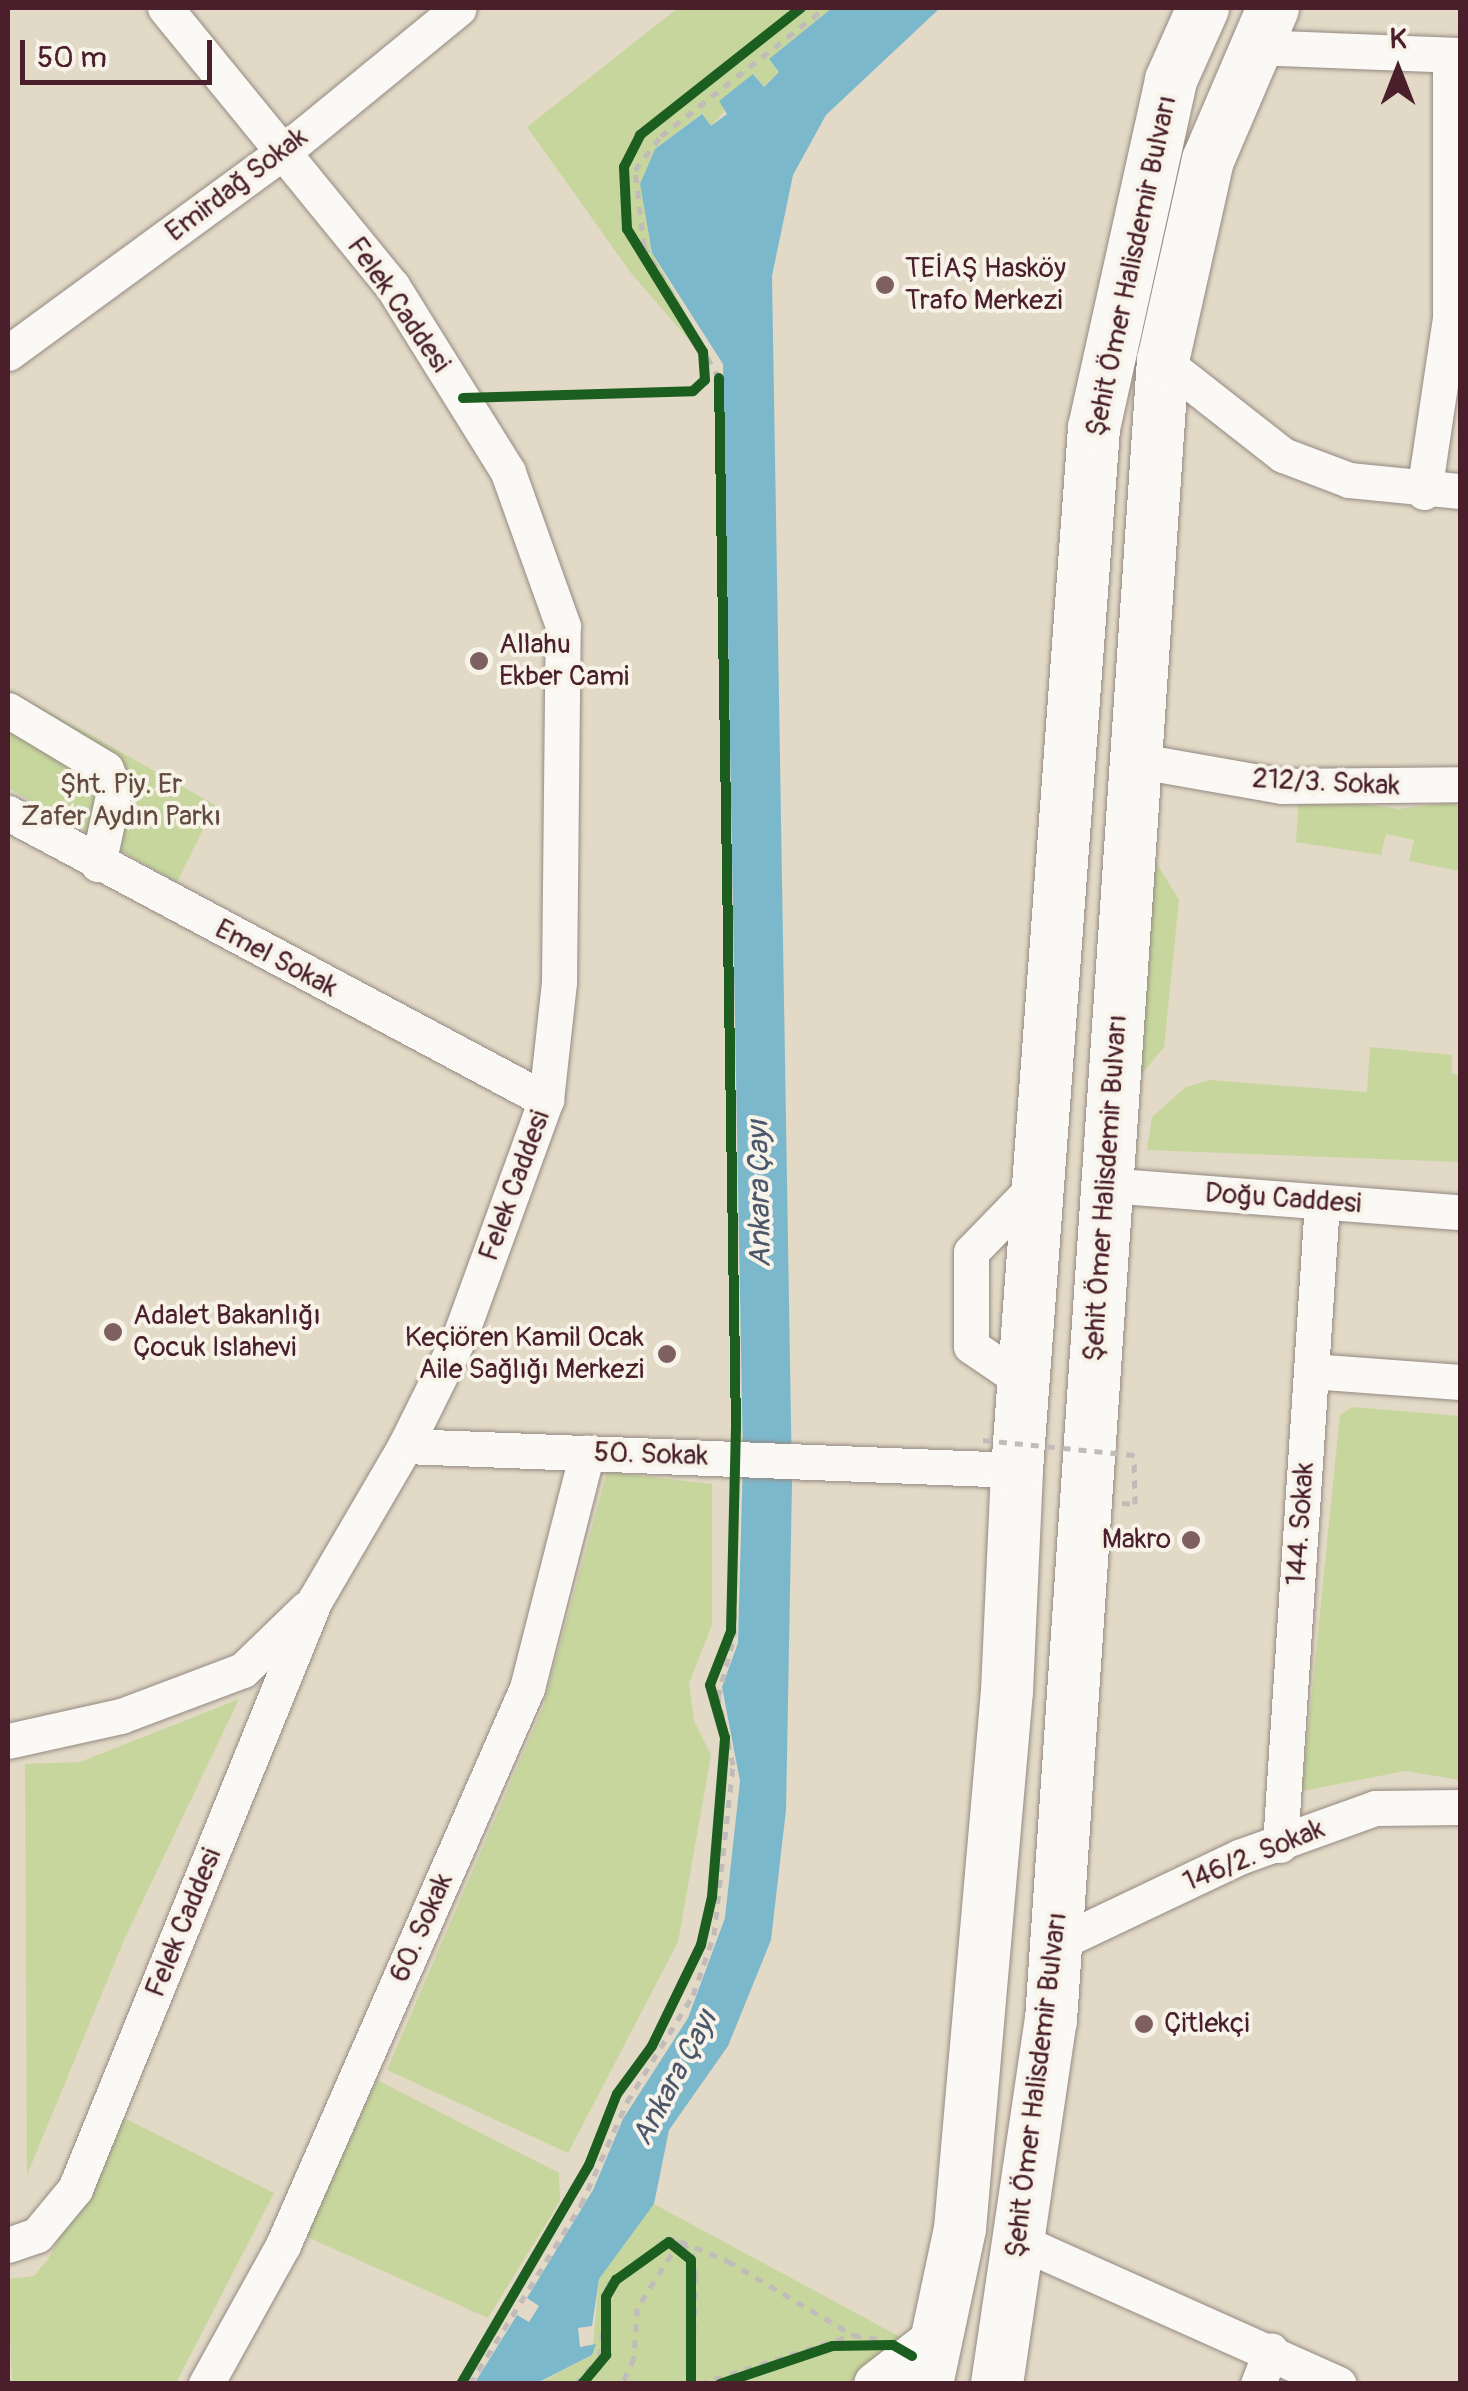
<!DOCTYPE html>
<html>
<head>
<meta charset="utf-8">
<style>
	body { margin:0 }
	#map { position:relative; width:1468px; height:2391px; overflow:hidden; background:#e2d9c6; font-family:Pangolin,sans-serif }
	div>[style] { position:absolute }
	.green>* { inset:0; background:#c6d69d }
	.water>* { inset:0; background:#7cb8cc }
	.path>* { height:5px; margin-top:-2.5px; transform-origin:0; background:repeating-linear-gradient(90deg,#c1bbb9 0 8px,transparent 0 16px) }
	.roads { filter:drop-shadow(0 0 2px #958982) drop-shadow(0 0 2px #958982) }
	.minor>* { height:35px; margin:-17.5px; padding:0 17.5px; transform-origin:17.5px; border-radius:17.5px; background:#fbf9f6 }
	.major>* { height:45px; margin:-22.5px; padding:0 22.5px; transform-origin:22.5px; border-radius:22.5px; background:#fbf9f6 }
	.highway>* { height:52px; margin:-26px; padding:0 26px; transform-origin:26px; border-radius:26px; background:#fbf9f6 }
	.path-bridge>* { height:5px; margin-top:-2.5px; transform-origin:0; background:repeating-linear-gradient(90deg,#c1bbb9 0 8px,transparent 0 16px) }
	.cycleway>* { height:10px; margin:-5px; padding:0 5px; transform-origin:5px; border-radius:5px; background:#1b5e20 }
	.dots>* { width:28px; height:28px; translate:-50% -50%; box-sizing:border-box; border:5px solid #f7f3e8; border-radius:50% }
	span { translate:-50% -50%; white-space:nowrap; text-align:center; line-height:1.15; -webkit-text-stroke:8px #f7f3e8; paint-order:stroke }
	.street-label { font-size:28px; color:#4a1f2b }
	.poi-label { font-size:28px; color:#4a1f2b }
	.left { translate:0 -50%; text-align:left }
	.right { translate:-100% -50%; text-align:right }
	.park-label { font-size:28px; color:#634c3f }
	.water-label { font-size:30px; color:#4c576c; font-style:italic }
	.frame { position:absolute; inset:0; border:10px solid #4a1f2b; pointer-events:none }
	.north { position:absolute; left:1348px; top:20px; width:100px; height:100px; -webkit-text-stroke:8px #f7f3e8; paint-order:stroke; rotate:0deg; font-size:28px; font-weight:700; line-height:40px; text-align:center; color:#4a1f2b }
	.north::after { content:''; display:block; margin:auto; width:35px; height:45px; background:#4a1f2b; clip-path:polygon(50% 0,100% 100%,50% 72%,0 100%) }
	.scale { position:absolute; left:20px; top:40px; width:192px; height:45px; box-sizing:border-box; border:5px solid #4a1f2b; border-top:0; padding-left:12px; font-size:30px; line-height:35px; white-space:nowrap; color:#4a1f2b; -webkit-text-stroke:8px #f7f3e8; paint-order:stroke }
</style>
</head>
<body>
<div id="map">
	<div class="green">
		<div style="clip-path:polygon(678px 8px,832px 8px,769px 59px,779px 72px,763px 87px,754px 74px,711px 127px,701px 114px,655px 149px,640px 184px,652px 253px,706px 349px,701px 354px,631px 273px,527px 127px)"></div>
		<div style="clip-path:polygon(8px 689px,215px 805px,177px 882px,8px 788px)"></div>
		<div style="clip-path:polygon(1299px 795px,1399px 809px,1453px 802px,1460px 809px,1460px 871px,1409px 861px,1414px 840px,1386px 834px,1381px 855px,1296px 842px)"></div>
		<div style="clip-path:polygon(1146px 846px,1179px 900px,1164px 1047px,1130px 1088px)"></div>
		<div style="clip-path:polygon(1370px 1047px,1452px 1055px,1452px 1073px,1460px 1076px,1460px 1162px,1147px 1150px,1152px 1117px,1186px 1087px,1209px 1080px,1367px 1092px)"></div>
		<div style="clip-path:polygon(1352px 1407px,1460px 1416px,1460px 1780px,1405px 1771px,1302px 1791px,1340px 1415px)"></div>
		<div style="clip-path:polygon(607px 1472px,712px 1484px,712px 1625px,689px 1683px,694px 1721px,711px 1755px,678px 1942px,568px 2153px,387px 2070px,543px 1707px)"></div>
		<div style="clip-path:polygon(239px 1699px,124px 1940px,27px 2175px,25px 1764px,80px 1762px)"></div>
		<div style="clip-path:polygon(377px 2080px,559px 2173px,560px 2201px,488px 2318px,305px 2236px)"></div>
		<div style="clip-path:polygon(124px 2118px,274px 2193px,176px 2383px,12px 2383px,8px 2279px,34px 2276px,48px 2259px)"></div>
		<div style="clip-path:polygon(654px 2204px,904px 2339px,858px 2383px,537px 2384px,592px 2355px,599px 2279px)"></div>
	</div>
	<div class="water">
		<div style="clip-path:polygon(832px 8px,940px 8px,826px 115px,793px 175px,772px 276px,792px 1483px,786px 1810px,771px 1940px,728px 2046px,669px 2130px,654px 2204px,599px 2279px,592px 2326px,578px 2328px,580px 2347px,596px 2344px,592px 2355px,537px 2383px,474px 2384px,517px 2315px,529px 2322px,539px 2306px,527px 2298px,593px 2190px,623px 2119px,688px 2018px,725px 1918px,740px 1781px,722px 1687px,738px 1643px,743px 1459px,723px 364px,652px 253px,640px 184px,655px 149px,702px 114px,711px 126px,727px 114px,719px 101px,753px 74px,764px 87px,779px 72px,769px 59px)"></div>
	</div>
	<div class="path">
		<div style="left:736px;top:1428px;width:1050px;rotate:-90.93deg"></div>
		<div style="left:719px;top:378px;width:152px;rotate:-119.6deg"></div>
		<div style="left:644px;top:246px;width:77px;rotate:-96.8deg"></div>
		<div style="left:635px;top:170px;width:43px;rotate:-52.6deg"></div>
		<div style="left:661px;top:136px;width:208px;rotate:-38deg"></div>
		<div style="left:1122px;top:1503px;width:13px;rotate:4deg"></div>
		<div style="left:1135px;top:1504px;width:49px;rotate:-91.2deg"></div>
		<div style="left:680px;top:2241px;width:52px;rotate:22.6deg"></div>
		<div style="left:728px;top:2261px;width:145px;rotate:30.6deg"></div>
		<div style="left:682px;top:2243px;width:14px;rotate:45deg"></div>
		<div style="left:692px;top:2253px;width:22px;rotate:80deg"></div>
		<div style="left:696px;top:2275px;width:109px;rotate:92.1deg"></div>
		<div style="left:470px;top:2384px;width:211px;rotate:-58.2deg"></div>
		<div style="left:581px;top:2205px;width:113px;rotate:-65.9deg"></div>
		<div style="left:627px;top:2102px;width:126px;rotate:-58.3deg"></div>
		<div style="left:693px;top:1995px;width:64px;rotate:-70.7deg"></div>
		<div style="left:714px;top:1935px;width:171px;rotate:-83.6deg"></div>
		<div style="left:733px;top:1765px;width:70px;rotate:-102.4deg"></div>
		<div style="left:718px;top:1697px;width:63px;rotate:-75.3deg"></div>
		<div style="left:734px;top:1636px;width:149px;rotate:-89.2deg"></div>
		<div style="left:575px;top:2384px;width:37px;rotate:-47deg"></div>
		<div style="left:600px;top:2357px;width:72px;rotate:-84.4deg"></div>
		<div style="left:607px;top:2285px;width:76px;rotate:-37.5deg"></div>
		<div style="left:667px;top:2239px;width:13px;rotate:9deg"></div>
		<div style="left:680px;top:2241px;width:80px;rotate:122.7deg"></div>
		<div style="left:637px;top:2308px;width:50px;rotate:93.4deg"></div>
		<div style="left:634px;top:2358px;width:29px;rotate:115deg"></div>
		<div style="left:699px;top:2384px;width:162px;rotate:-17.7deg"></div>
		<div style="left:853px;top:2335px;width:25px;rotate:9deg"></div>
	</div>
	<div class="roads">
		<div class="minor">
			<div style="left:1252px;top:47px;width:208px;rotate:2.2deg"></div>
			<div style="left:8px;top:353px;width:341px;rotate:-36.2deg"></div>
			<div style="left:283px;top:152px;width:227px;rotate:-39.3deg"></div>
			<div style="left:1163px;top:361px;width:152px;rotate:38.1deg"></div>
			<div style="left:1283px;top:455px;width:71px;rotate:20.7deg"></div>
			<div style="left:1349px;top:480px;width:112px;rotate:5.7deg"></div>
			<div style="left:1424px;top:492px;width:175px;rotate:-81.5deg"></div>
			<div style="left:1450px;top:319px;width:264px;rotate:-90deg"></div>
			<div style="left:8px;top:710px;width:114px;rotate:31deg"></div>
			<div style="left:106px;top:769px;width:23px;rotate:70deg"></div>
			<div style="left:114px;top:791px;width:75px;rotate:102.4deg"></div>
			<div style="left:1134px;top:760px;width:150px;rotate:10deg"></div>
			<div style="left:1282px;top:786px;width:178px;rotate:-0.6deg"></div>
			<div style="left:8px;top:813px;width:610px;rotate:28.08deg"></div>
			<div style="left:1106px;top:1185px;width:355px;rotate:4.4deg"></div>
			<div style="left:1311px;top:1371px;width:149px;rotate:4.2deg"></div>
			<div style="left:1024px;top:1382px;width:64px;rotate:-145.8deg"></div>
			<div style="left:971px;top:1346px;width:94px;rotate:-90deg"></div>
			<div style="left:971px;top:1252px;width:100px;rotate:-45.8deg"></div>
			<div style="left:405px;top:1446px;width:612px;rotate:2.25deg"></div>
			<div style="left:8px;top:1741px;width:116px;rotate:-12.5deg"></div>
			<div style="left:121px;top:1716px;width:130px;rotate:-20.7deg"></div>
			<div style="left:243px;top:1670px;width:88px;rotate:-44.1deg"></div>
			<div style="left:1280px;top:1845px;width:643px;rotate:-86.26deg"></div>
			<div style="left:1056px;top:1944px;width:203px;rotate:-25.4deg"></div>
			<div style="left:1239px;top:1857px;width:145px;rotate:-19.8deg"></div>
			<div style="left:1375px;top:1808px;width:85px;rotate:-0.7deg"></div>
			<div style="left:1021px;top:2242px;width:348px;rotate:24.1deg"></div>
			<div style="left:8px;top:2245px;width:31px;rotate:-19deg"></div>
			<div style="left:37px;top:2235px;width:60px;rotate:-50.4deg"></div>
			<div style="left:75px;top:2189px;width:636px;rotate:-67.83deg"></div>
			<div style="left:315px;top:1600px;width:178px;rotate:-59.7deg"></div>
			<div style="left:405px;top:1446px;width:126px;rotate:-63.6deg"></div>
			<div style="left:461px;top:1333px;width:248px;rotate:-70deg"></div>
			<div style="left:546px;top:1100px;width:119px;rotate:-83.7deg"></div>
			<div style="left:559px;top:982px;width:356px;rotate:-89.4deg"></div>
			<div style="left:563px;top:626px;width:164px;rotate:-109.7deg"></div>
			<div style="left:508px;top:472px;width:219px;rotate:-121.9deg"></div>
			<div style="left:392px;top:286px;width:359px;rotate:-129.2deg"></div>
			<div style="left:206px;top:2384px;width:159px;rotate:-61deg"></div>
			<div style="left:283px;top:2245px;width:608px;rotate:-66.34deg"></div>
			<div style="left:527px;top:1688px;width:243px;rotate:-75.7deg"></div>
			<div style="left:1258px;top:2384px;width:36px;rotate:-69deg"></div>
		</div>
		<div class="major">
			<div style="left:876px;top:2384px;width:77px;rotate:-37.6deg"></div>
		</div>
		<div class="highway">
			<div style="left:927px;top:2384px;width:158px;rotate:-78deg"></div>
			<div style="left:960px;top:2229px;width:540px;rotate:-85.01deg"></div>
			<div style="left:1007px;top:1691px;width:221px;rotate:-87.4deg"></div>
			<div style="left:1017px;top:1470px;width:1045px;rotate:-85.77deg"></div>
			<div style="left:1094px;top:428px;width:356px;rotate:-77.5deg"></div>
			<div style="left:1171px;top:80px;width:79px;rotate:-66deg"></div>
			<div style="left:997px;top:2384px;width:368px;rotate:-81.6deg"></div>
			<div style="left:1051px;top:2020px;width:1663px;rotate:-86.14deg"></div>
			<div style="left:1163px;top:361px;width:206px;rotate:-77.4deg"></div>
			<div style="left:1208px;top:160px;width:165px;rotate:-66.8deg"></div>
		</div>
	</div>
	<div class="path-bridge">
		<div style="left:983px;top:1440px;width:152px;rotate:5.7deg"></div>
	</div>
	<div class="cycleway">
		<div style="left:463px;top:398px;width:230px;rotate:-1.7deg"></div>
		<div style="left:693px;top:391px;width:16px;rotate:-43deg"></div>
		<div style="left:705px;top:380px;width:28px;rotate:-94deg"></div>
		<div style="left:703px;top:352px;width:145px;rotate:-121.7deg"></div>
		<div style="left:627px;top:229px;width:62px;rotate:-92.8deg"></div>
		<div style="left:624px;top:167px;width:36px;rotate:-63deg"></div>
		<div style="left:640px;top:135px;width:205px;rotate:-38.3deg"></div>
		<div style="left:461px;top:2384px;width:254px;rotate:-59.7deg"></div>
		<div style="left:589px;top:2165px;width:76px;rotate:-68.5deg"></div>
		<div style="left:617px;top:2094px;width:59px;rotate:-53.9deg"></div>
		<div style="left:652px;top:2046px;width:112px;rotate:-64.1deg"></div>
		<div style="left:701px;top:1945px;width:49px;rotate:-77.1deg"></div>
		<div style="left:712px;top:1897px;width:160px;rotate:-85.3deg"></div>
		<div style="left:725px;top:1738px;width:55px;rotate:-105.8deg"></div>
		<div style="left:710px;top:1685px;width:58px;rotate:-68.7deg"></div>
		<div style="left:731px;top:1631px;width:203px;rotate:-88.6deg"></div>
		<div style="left:736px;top:1428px;width:1050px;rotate:-90.93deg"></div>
		<div style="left:582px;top:2384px;width:38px;rotate:-50deg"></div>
		<div style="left:606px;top:2355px;width:58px;rotate:-90deg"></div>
		<div style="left:606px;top:2297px;width:20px;rotate:-60deg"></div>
		<div style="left:616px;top:2280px;width:65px;rotate:-35.6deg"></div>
		<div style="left:669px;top:2242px;width:28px;rotate:39deg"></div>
		<div style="left:691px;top:2260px;width:124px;rotate:90deg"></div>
		<div style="left:720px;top:2384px;width:118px;rotate:-18.7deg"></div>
		<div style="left:832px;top:2346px;width:61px;rotate:-0.9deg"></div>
		<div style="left:893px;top:2345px;width:22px;rotate:30deg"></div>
	</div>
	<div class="dots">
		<div style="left:885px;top:285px;background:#7f6061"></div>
		<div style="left:479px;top:661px;background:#7f6061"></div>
		<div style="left:113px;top:1332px;background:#7f6061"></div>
		<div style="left:667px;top:1354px;background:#7f6061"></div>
		<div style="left:1191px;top:1540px;background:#7f6061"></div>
		<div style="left:1144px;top:2024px;background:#7f6061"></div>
	</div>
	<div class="street-label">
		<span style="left:237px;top:185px;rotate:-37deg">Emirdağ Sokak</span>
		<span style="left:1132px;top:266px;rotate:-78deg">Şehit Ömer Halisdemir Bulvarı</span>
		<span style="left:398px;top:305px;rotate:55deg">Felek Caddesi</span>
		<span style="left:1326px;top:783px;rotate:3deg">212/3. Sokak</span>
		<span style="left:276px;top:959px;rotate:28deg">Emel Sokak</span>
		<span style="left:515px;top:1186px;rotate:-70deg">Felek Caddesi</span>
		<span style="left:1106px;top:1188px;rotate:-86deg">Şehit Ömer Halisdemir Bulvarı</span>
		<span style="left:1283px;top:1199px;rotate:4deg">Doğu Caddesi</span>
		<span style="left:651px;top:1455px;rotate:2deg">50. Sokak</span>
		<span style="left:1301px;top:1524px;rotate:-86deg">144. Sokak</span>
		<span style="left:1254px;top:1856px;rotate:-22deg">146/2. Sokak</span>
		<span style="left:184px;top:1923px;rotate:-68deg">Felek Caddesi</span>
		<span style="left:422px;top:1928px;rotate:-66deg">60. Sokak</span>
		<span style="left:1037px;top:2085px;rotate:-83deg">Şehit Ömer Halisdemir Bulvarı</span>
	</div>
	<div class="poi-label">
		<span class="left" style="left:905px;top:285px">TEİAŞ Hasköy<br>Trafo Merkezi</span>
		<span class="left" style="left:499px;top:661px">Allahu<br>Ekber Cami</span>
		<span class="left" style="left:133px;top:1332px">Adalet Bakanlığı<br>Çocuk Islahevi</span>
		<span class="right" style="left:644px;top:1354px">Keçiören Kamil Ocak<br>Aile Sağlığı Merkezi</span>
		<span class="right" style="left:1171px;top:1540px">Makro</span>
		<span class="left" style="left:1164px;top:2024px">Çitlekçi</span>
	</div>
	<div class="park-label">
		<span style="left:121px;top:801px">Şht. Piy. Er<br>Zafer Aydın Parkı</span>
	</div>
	<div class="water-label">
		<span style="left:760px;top:1194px;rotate:-91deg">Ankara Çayı</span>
		<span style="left:675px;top:2078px;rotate:-62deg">Ankara Çayı</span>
	</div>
	<div class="frame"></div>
	<div class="north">K</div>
	<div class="scale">50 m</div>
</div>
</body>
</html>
